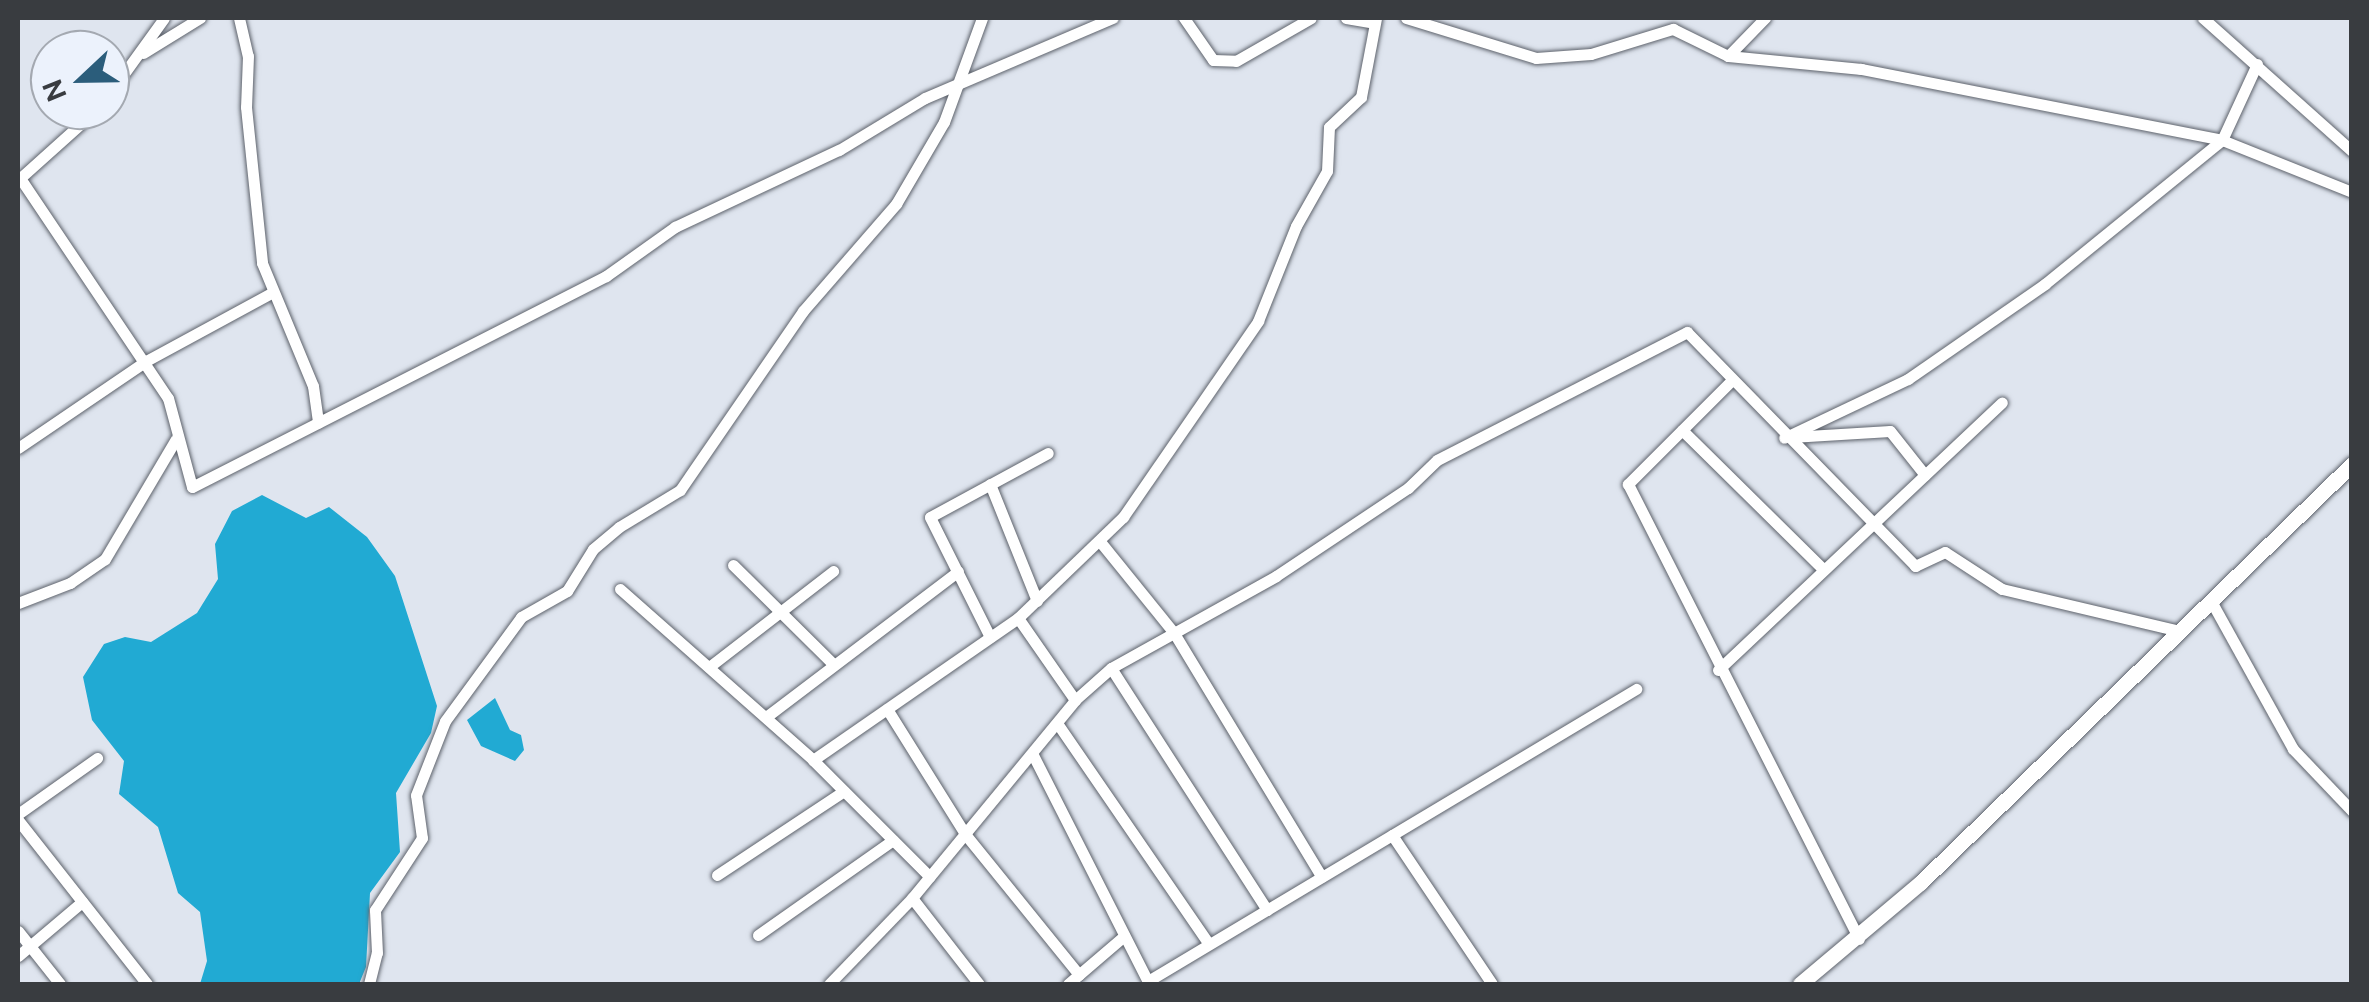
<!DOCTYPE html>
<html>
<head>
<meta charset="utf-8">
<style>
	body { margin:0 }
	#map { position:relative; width:2369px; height:1002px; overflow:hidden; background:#dfe5ef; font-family:Ubuntu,sans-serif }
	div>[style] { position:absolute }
	.water>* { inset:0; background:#21aad3 }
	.roads { filter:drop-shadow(0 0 2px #5d626b) drop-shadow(0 0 2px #5d626b) }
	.minor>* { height:11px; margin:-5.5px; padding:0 5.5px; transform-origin:5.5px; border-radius:5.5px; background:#fff }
	.major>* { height:15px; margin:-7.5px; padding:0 7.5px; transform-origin:7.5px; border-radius:7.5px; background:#fff }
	span { translate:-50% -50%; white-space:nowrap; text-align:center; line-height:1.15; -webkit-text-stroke:10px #ecf2fc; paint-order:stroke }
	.frame { position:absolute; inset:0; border:20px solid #393c40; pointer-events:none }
	.north { position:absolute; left:30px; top:30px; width:100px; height:100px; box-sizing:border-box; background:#ecf2fc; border:2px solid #a4a9b1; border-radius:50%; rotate:248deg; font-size:28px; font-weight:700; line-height:40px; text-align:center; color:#393c40 }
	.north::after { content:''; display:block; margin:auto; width:35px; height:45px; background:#2b5d7b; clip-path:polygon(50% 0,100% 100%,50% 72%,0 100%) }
</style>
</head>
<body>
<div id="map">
	<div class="water">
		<div style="clip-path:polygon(262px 495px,306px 518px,329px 507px,367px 537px,395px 576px,437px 706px,431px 733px,396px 793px,400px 852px,370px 893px,366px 967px,359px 984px,200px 984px,207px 961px,200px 912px,178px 893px,158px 827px,119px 794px,124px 761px,92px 720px,83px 677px,104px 644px,125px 637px,151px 642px,197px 613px,218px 579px,215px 544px,232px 511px)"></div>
		<div style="clip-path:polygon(495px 698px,510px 730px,521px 735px,524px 750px,515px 761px,481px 746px,467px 720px)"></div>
	</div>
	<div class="roads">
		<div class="minor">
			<div style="left:239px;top:18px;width:39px;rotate:77deg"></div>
			<div style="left:248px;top:56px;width:51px;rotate:92.2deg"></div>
			<div style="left:246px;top:107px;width:157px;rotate:84.1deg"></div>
			<div style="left:262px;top:263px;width:133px;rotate:67.5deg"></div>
			<div style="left:313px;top:386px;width:37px;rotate:82deg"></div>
			<div style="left:1184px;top:18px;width:51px;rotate:55.4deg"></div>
			<div style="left:1213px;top:60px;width:23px;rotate:2deg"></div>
			<div style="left:1236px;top:61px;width:86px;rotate:-29.8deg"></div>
			<div style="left:1346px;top:18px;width:27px;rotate:10deg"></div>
			<div style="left:1406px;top:18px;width:136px;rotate:17.1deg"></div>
			<div style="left:1536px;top:58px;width:55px;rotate:-4.2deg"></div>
			<div style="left:1591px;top:54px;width:86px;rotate:-17deg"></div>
			<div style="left:1673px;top:29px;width:61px;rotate:26.1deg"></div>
			<div style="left:1728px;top:56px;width:53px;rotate:-45.8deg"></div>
			<div style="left:2203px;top:18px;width:200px;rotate:41.8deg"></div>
			<div style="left:143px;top:53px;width:67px;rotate:-31.6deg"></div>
			<div style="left:1728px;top:56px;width:134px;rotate:5.6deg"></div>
			<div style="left:1861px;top:69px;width:368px;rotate:11.1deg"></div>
			<div style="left:2222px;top:140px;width:228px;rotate:140.9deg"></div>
			<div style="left:2045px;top:284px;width:167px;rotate:145.3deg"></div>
			<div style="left:1908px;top:379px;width:137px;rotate:154.6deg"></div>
			<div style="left:2257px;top:64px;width:84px;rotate:114.7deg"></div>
			<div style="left:2222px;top:140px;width:140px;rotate:21.8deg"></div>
			<div style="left:110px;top:93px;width:92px;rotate:-54.2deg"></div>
			<div style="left:20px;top:178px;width:265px;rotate:56.1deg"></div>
			<div style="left:168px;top:398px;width:92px;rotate:74.9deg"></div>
			<div style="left:192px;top:487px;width:465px;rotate:-27deg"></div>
			<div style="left:606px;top:276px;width:85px;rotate:-35.4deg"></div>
			<div style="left:675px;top:227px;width:181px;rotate:-25.2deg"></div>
			<div style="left:839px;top:150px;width:100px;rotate:-31.2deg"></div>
			<div style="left:925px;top:98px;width:204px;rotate:-23.1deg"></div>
			<div style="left:18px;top:180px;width:105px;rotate:-41.9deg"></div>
			<div style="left:1731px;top:381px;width:146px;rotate:135deg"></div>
			<div style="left:1628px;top:484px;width:510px;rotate:63.08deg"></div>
			<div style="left:1682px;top:430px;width:199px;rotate:44.6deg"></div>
			<div style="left:1791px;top:437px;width:99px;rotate:-3.5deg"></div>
			<div style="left:1890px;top:431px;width:56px;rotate:51.5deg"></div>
			<div style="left:18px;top:448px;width:155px;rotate:-34.2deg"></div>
			<div style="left:146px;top:361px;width:142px;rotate:-28.5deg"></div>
			<div style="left:990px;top:484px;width:126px;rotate:68.1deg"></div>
			<div style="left:1102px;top:544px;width:114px;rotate:51deg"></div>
			<div style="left:1174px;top:633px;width:285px;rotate:58.8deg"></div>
			<div style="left:733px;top:565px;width:139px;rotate:44.7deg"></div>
			<div style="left:620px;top:589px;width:258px;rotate:41.5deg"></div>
			<div style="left:813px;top:760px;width:165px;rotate:45deg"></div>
			<div style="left:2211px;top:601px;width:169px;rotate:61deg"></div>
			<div style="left:2293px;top:749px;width:86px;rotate:46.4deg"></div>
			<div style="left:18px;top:603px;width:56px;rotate:-21deg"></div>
			<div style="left:70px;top:583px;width:42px;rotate:-34.4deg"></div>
			<div style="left:105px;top:559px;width:139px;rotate:-59.4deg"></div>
			<div style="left:1018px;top:618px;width:100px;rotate:55.2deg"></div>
			<div style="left:990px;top:637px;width:134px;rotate:-116.6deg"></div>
			<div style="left:930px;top:517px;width:134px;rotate:-28.5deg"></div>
			<div style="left:709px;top:667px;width:157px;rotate:-37.7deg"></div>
			<div style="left:1111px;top:668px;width:288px;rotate:57.2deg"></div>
			<div style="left:1718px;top:670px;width:390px;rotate:-43.3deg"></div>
			<div style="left:887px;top:709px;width:147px;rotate:58deg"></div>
			<div style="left:965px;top:834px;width:181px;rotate:51deg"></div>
			<div style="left:766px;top:717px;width:241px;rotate:-37.2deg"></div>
			<div style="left:1057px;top:723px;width:268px;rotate:55.5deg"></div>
			<div style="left:1033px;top:755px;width:257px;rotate:63.1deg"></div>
			<div style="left:813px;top:760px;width:249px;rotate:-34.7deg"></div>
			<div style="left:1018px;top:618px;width:146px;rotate:-43.9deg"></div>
			<div style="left:1123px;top:517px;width:238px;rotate:-55.4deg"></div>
			<div style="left:1258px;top:321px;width:102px;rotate:-68.2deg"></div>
			<div style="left:1296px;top:226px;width:63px;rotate:-60.6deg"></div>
			<div style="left:1327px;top:171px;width:44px;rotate:-87.4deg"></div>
			<div style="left:1329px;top:127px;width:44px;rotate:-43.2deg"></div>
			<div style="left:1361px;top:97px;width:80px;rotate:-79.2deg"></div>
			<div style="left:18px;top:814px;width:97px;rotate:-35.3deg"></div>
			<div style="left:18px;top:820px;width:209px;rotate:51.8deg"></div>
			<div style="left:1392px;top:835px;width:179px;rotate:56.1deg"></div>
			<div style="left:717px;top:875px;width:152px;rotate:-33.5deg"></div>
			<div style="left:912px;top:898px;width:109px;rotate:52.1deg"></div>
			<div style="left:18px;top:931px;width:68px;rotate:51.6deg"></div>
			<div style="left:758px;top:935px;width:165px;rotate:-35.1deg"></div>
			<div style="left:18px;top:956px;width:84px;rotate:-40.2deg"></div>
			<div style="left:1148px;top:981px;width:569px;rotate:-30.89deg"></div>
			<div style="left:369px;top:984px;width:32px;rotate:-76deg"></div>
			<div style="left:377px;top:953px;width:43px;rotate:-92.7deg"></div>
			<div style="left:375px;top:910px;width:86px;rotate:-56.9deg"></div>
			<div style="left:422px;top:838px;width:43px;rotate:-97.9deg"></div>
			<div style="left:416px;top:795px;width:79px;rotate:-68.6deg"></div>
			<div style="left:445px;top:721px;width:129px;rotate:-53.8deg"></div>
			<div style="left:521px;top:617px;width:53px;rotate:-29.5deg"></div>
			<div style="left:567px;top:591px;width:49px;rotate:-58.2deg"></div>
			<div style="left:593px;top:549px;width:34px;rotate:-40deg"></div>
			<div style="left:619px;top:527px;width:71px;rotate:-31.2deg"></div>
			<div style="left:680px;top:490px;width:217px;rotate:-55.5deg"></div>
			<div style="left:803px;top:311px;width:142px;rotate:-49deg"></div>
			<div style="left:896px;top:204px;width:95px;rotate:-59.7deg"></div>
			<div style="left:944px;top:122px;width:111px;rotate:-69.9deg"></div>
			<div style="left:829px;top:984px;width:120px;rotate:-46deg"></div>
			<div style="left:912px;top:898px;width:256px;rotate:-50.5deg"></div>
			<div style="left:1075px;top:700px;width:48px;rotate:-41.6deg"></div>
			<div style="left:1111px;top:668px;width:189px;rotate:-29.1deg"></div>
			<div style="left:1276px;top:576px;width:159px;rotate:-33.7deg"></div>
			<div style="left:1408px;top:488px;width:40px;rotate:-44deg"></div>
			<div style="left:1437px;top:460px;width:281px;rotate:-27.1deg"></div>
			<div style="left:1687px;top:332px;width:327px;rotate:45.7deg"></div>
			<div style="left:1915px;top:566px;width:33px;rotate:-25deg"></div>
			<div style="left:1945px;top:552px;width:68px;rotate:33deg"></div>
			<div style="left:2002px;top:589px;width:183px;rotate:13.3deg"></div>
			<div style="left:1068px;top:984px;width:74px;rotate:-40.6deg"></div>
		</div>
		<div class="major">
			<div style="left:1800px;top:984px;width:157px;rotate:-40.1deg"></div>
			<div style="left:1920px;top:883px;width:602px;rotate:-44.12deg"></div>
		</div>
	</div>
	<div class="frame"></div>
	<div class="north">N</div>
</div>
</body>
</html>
